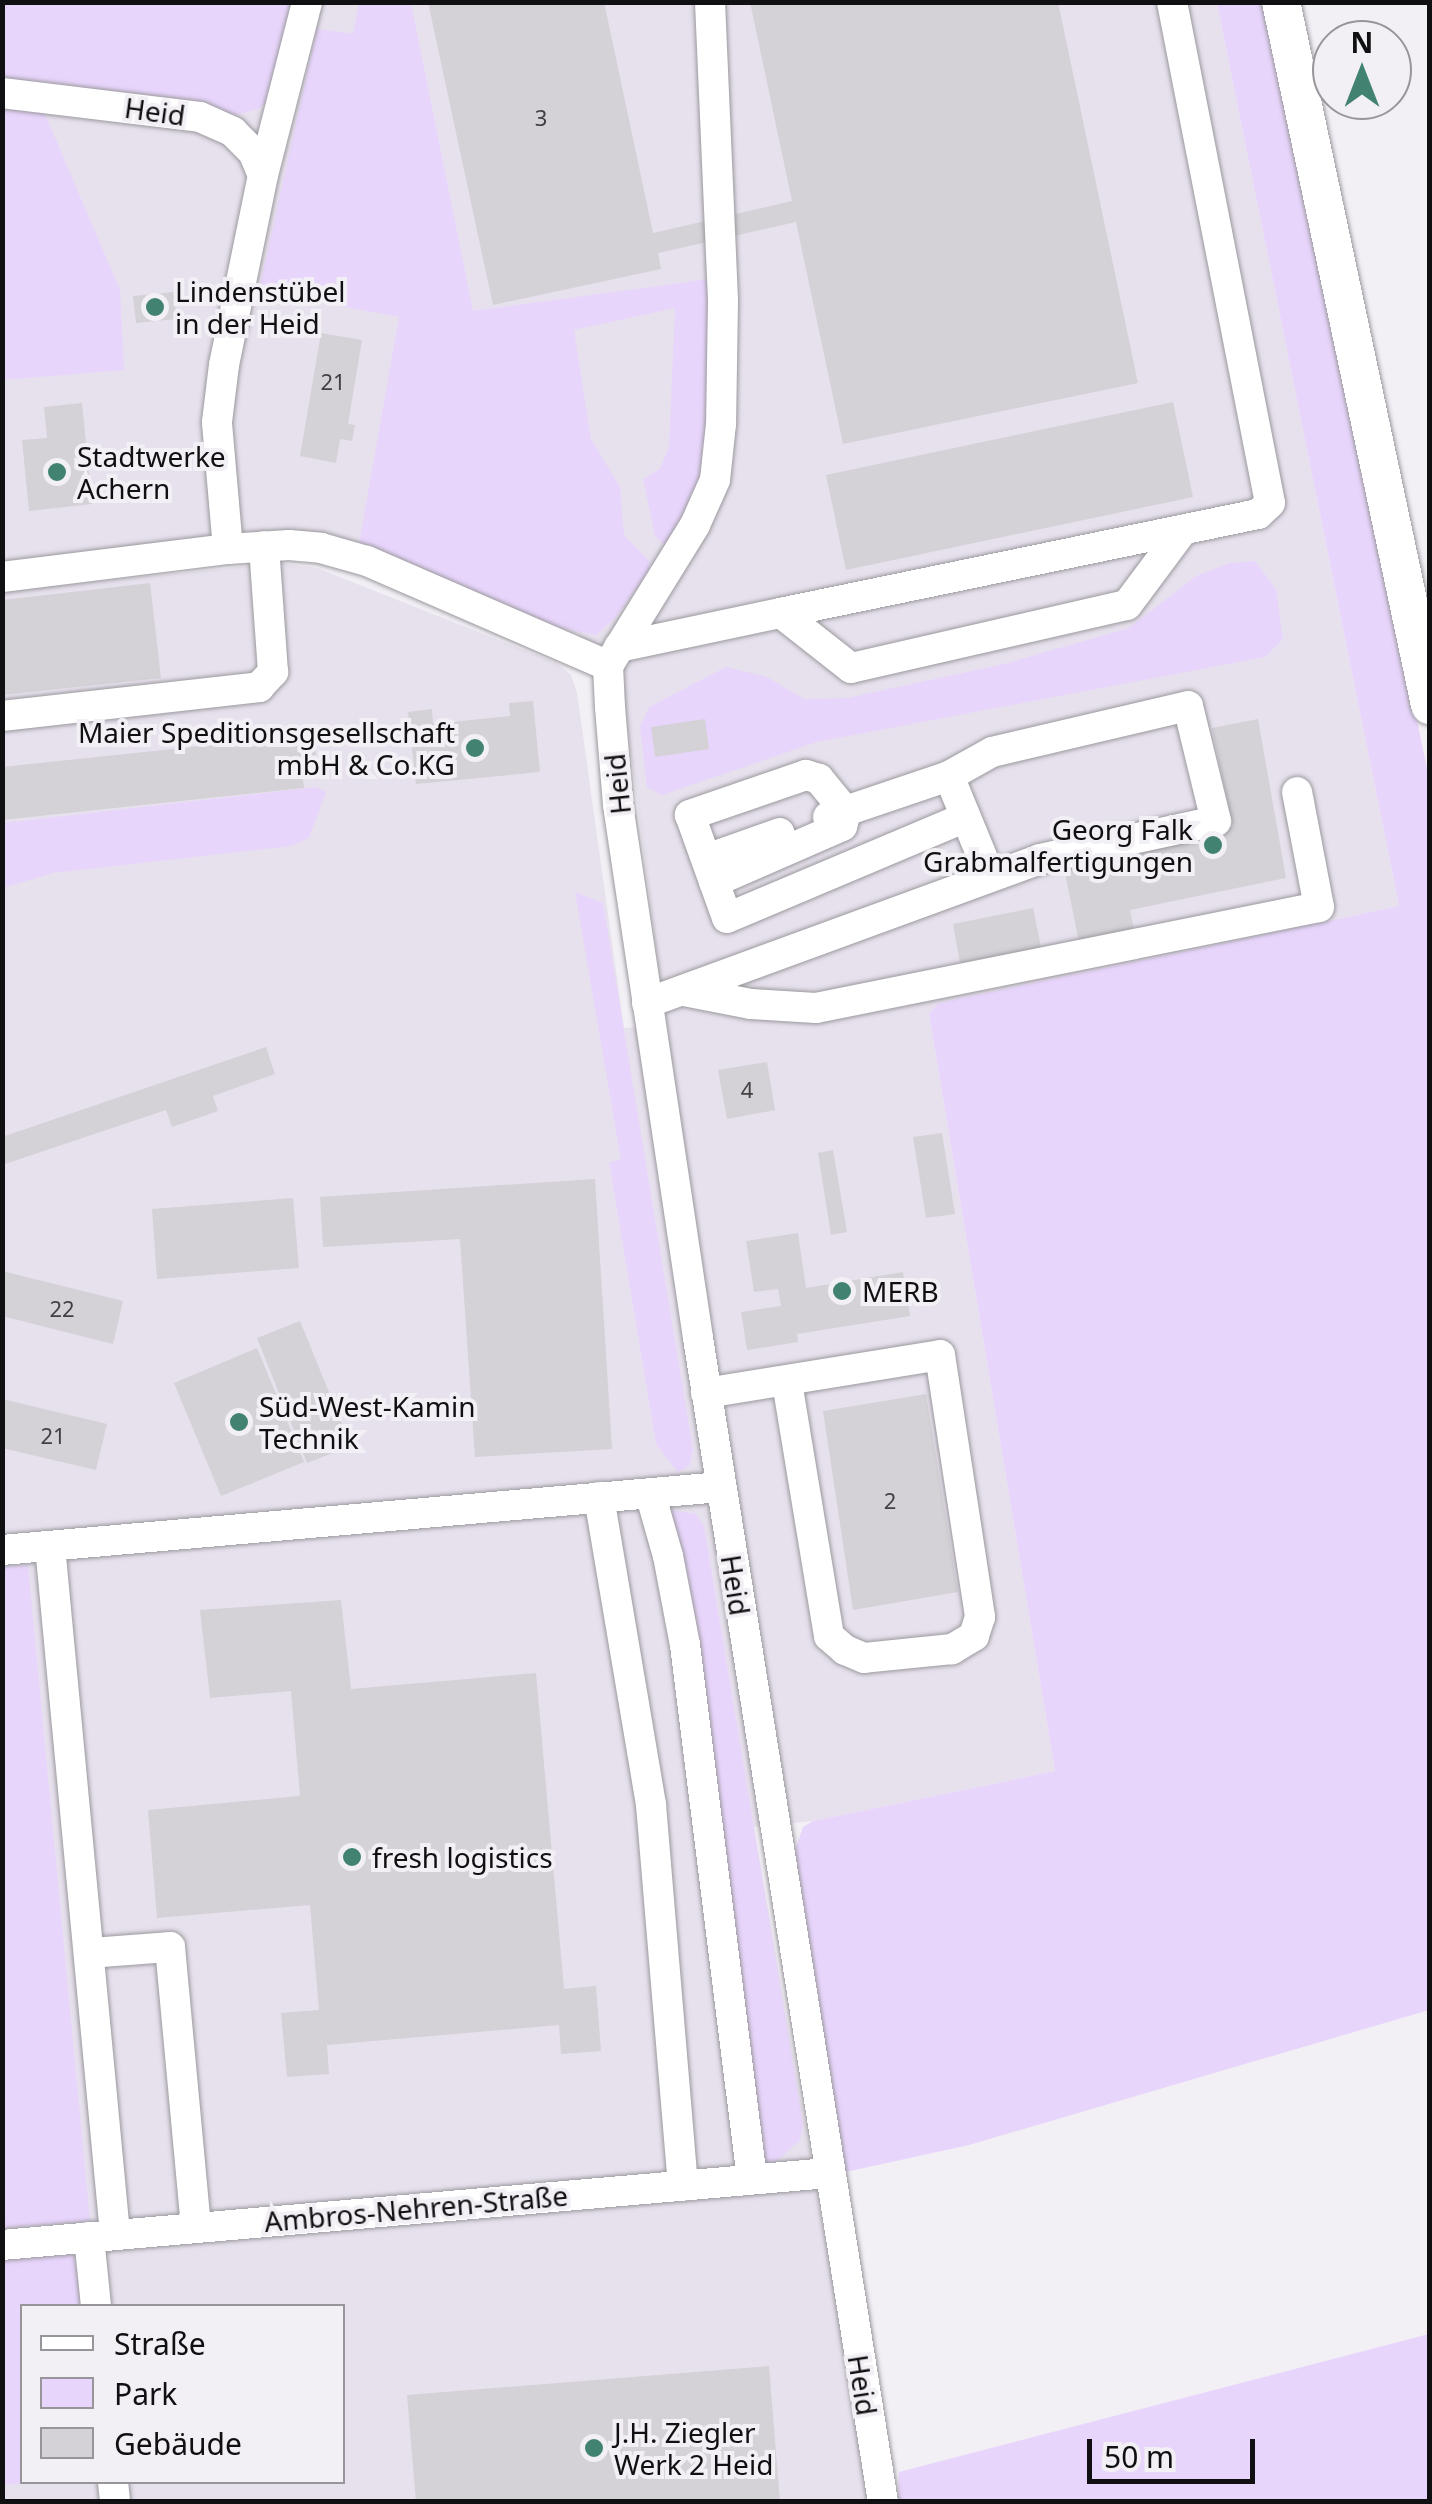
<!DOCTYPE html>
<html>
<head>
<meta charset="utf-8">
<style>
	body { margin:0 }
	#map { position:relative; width:1432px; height:2504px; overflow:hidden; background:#f2eff5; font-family:"Noto Sans",sans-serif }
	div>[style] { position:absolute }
	.built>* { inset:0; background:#e7e1ed }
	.green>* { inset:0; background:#e8d5fc }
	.building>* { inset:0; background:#d4d1d7 }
	.roads { filter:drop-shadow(0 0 2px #9b999e) drop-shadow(0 0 2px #9b999e) }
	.minor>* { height:30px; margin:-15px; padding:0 15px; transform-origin:15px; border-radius:15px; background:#fff }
	.major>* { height:38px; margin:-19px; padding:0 19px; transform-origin:19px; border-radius:19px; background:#fff }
	.dots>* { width:28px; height:28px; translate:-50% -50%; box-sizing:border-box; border:5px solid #f2eff5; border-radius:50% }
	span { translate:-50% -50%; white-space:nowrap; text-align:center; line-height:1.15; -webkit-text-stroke:8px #f2eff5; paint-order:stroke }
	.number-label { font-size:22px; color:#414042 }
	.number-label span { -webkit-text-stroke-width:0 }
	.street-label { font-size:28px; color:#100f11 }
	.poi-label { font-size:28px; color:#100f11 }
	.left { translate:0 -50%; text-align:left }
	.right { translate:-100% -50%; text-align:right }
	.frame { position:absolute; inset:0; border:5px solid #100f11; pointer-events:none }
	.legend { position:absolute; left:20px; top:2304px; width:325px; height:180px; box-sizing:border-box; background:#f2eff5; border:2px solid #98959a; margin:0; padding:12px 18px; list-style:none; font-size:30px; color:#100f11 }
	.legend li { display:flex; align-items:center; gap:20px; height:50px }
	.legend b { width:50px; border:2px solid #98959a }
	.north { position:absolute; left:1312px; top:20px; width:100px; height:100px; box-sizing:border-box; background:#f2eff5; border:2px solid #98959a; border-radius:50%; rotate:0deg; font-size:28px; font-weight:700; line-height:40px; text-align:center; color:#100f11 }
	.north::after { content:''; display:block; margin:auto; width:35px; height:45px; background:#418271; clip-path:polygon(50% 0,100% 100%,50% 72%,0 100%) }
	.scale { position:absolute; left:1087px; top:2439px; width:168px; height:45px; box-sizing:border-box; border:5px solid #100f11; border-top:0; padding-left:12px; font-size:30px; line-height:35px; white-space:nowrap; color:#100f11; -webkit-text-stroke:8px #f2eff5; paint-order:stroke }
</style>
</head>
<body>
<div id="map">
	<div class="built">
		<div style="clip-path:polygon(evenodd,3px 3px,1217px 3px,1399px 906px,938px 1003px,929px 1014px,1055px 1771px,813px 1821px,754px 1827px,870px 2501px,3px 2501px,2px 591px,278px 563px,317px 568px,557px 663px,571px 675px,577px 693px,624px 1028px,666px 1025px,621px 676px,577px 634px,536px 623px,359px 544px,3px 564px,3px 3px,22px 2306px,342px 2306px,342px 2482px,22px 2482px,22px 2306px)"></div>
	</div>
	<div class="green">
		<div style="clip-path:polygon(3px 3px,296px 3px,276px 94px,258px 109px,234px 115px,163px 100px,3px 82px)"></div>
		<div style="clip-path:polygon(359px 3px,411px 3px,473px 311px,709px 279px,707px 445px,694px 498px,668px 548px,655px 536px,643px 479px,660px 469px,669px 447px,675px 308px,574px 330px,591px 439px,620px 487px,624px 535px,650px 562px,649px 571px,615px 618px,596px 635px,536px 623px,359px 544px,399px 317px,259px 291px,317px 29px,353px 34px)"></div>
		<div style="clip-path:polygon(1217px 3px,1268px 3px,1429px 778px,1429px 2010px,969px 2145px,841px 2173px,793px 1856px,803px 1827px,813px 1821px,1055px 1771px,929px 1014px,938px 1003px,1399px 906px)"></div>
		<div style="clip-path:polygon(3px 106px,42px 107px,120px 290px,124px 370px,3px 380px)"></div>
		<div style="clip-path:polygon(1255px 561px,1276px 589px,1283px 639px,1265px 657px,817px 742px,662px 795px,647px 787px,640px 727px,649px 707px,726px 667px,767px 677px,804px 699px,847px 698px,1004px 664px,1129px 628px,1196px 576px,1230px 563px)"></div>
		<div style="clip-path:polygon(316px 787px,326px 792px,309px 838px,291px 846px,53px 873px,3px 888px,3px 823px)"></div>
		<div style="clip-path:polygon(575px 892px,603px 903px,693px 1450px,689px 1466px,678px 1472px,656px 1444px,609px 1162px,621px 1160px)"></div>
		<div style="clip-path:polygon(664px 1509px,696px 1514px,704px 1526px,710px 1562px,803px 2125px,800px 2140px,776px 2162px,760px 2163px)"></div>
		<div style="clip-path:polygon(28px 1565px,90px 2221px,3px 2228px,2px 1567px)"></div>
		<div style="clip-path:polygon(73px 2252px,82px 2306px,22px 2306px,22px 2482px,47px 2482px,3px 2485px,3px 2259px)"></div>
		<div style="clip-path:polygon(1429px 2334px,1429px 2501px,898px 2502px,899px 2472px)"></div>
	</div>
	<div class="building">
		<div style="clip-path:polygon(428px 2px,604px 2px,653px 233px,792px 201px,750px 2px,1058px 2px,1138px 383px,843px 444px,796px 222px,658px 253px,661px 269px,493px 305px)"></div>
		<div style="clip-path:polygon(174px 292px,176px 319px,136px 323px,133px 296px)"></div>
		<div style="clip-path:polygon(321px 333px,362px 340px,348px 424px,355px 425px,352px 441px,340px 439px,336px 463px,300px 456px)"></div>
		<div style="clip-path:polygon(1173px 402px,1193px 497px,846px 570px,826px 475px)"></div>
		<div style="clip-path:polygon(82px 403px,92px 504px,29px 511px,22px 440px,47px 438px,44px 407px)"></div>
		<div style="clip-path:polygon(150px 583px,161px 678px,2px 695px,2px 600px)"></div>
		<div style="clip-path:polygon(533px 701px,540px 772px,416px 784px,408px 712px,432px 709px,433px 724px,510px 716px,509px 703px)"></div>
		<div style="clip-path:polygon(705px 719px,709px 749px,655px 757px,651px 727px)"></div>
		<div style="clip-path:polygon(1258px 719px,1286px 878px,1130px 910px,1134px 930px,1079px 942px,1063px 863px,1233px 827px,1212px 728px)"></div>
		<div style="clip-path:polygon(314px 734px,316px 755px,300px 757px,304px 788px,2px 820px,2px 767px)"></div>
		<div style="clip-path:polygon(1033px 908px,1041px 947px,960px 963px,953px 924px)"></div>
		<div style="clip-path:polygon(266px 1047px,275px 1074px,213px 1096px,218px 1111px,172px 1127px,166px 1110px,2px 1165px,2px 1137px)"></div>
		<div style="clip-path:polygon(767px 1062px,775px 1110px,727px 1119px,718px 1070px)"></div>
		<div style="clip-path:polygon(942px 1133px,955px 1214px,926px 1218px,913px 1137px)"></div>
		<div style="clip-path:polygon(833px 1150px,847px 1232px,831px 1235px,818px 1153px)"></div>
		<div style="clip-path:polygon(595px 1179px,612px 1449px,475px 1457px,460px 1239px,323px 1247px,320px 1197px)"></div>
		<div style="clip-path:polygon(293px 1198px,299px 1268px,157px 1279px,152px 1209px)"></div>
		<div style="clip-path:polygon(798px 1233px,806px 1288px,903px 1272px,910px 1316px,797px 1334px,798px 1342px,747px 1350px,741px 1312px,781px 1306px,778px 1289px,754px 1292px,746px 1241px)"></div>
		<div style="clip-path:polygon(2px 1271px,123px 1301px,113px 1344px,2px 1316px)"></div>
		<div style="clip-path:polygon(300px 1321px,351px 1446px,307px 1463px,257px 1338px)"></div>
		<div style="clip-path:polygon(257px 1348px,304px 1462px,221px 1496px,174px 1383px)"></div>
		<div style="clip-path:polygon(926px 1394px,958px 1592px,853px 1610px,823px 1411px)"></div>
		<div style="clip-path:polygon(2px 1399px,107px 1424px,96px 1470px,2px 1448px)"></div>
		<div style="clip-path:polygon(341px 1600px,351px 1689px,536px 1673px,564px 1989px,596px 1986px,601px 2051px,561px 2054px,559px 2025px,327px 2045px,329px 2074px,287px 2077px,281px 2013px,319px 2010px,310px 1905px,157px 1918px,148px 1810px,300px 1796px,291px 1691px,210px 1698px,200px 1610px)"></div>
		<div style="clip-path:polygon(769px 2366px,780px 2502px,416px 2502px,407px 2395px)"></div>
	</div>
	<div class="roads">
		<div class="minor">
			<div style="left:710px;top:2px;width:299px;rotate:87.5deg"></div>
			<div style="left:723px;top:301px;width:123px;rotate:90.9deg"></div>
			<div style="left:721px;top:424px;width:56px;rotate:96.1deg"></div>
			<div style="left:715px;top:480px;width:49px;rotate:114deg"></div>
			<div style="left:695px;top:525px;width:166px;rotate:121.7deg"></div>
			<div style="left:608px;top:666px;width:41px;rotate:87.2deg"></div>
			<div style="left:610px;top:707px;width:98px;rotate:85.3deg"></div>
			<div style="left:618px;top:805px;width:539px;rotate:81.46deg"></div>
			<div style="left:698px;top:1338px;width:1179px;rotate:80.97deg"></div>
			<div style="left:1172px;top:2px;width:510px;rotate:78.93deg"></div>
			<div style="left:1270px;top:503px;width:16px;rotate:137deg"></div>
			<div style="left:1258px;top:514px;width:487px;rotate:168.3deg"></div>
			<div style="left:781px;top:613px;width:89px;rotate:38.2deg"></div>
			<div style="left:851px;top:668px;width:283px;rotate:-12.9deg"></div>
			<div style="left:1127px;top:605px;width:94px;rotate:-53.3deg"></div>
			<div style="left:2px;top:93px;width:199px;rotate:6.9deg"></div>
			<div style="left:200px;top:117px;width:36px;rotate:24deg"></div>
			<div style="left:233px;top:132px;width:28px;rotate:45deg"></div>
			<div style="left:253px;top:152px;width:25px;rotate:67deg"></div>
			<div style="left:228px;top:549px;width:127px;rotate:-95deg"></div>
			<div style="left:217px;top:422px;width:57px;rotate:-83deg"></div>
			<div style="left:224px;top:365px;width:194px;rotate:-78.4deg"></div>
			<div style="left:263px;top:175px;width:179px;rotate:-75.7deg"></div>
			<div style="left:2px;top:577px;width:228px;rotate:-7.1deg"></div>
			<div style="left:228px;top:549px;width:61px;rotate:-3.8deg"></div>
			<div style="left:289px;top:545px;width:32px;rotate:5deg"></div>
			<div style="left:321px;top:548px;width:48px;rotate:15.8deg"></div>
			<div style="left:367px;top:561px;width:263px;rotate:23.5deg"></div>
			<div style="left:619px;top:647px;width:166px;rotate:-11.9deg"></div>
			<div style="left:2px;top:716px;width:259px;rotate:-6.4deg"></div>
			<div style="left:259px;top:687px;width:21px;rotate:-47deg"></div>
			<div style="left:273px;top:672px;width:126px;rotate:-94.1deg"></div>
			<div style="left:828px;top:817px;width:128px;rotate:-18.7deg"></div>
			<div style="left:707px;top:859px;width:77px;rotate:-19.6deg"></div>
			<div style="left:714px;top:882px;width:140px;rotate:-23.6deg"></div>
			<div style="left:842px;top:826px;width:15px;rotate:-74deg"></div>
			<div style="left:846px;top:812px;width:43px;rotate:-129.3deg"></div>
			<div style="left:819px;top:779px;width:14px;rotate:-163deg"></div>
			<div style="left:806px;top:775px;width:123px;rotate:161deg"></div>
			<div style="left:690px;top:815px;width:109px;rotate:70.2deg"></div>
			<div style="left:727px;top:918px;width:259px;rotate:-22.9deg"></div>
			<div style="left:684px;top:991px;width:68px;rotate:11deg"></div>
			<div style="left:751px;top:1004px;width:65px;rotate:3.5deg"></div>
			<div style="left:816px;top:1008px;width:513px;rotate:-11.35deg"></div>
			<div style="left:1319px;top:907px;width:117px;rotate:-100.8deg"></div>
			<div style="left:647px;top:1003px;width:419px;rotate:-20.1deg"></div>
			<div style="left:1040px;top:859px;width:180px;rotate:-12.2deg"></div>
			<div style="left:1216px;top:821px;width:118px;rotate:-103.7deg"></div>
			<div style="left:1188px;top:706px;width:201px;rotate:166.8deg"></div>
			<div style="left:992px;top:752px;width:49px;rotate:150.8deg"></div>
			<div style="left:949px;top:776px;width:108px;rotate:67.7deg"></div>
			<div style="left:706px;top:1393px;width:237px;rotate:-9.2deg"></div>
			<div style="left:940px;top:1355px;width:265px;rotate:81.3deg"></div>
			<div style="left:980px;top:1617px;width:20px;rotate:108deg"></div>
			<div style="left:974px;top:1636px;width:26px;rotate:149deg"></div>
			<div style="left:952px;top:1649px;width:88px;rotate:174.2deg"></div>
			<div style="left:864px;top:1658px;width:21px;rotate:-157deg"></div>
			<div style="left:845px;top:1650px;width:21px;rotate:-139deg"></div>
			<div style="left:829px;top:1636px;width:258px;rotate:-99.4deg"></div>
			<div style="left:650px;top:1493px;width:66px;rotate:74.1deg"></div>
			<div style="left:668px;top:1556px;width:91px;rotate:79.2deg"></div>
			<div style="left:685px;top:1645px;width:538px;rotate:82.85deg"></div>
			<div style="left:599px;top:1497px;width:312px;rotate:80.4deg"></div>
			<div style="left:651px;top:1805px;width:382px;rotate:85.2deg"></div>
			<div style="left:50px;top:1546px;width:691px;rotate:84.6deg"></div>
			<div style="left:2px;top:1550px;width:722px;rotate:-5.01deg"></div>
			<div style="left:90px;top:1953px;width:80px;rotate:-4.3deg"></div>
			<div style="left:170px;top:1947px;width:280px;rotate:84.7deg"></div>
			<div style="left:89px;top:2237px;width:69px;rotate:84.2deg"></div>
			<div style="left:2px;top:2245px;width:830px;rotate:-4.98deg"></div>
			<div style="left:113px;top:2482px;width:20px;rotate:84deg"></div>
		</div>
		<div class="major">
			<div style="left:1281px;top:2px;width:719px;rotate:78.03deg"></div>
		</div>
	</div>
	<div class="dots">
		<div style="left:155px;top:307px;background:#418271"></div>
		<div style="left:57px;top:472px;background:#418271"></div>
		<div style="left:475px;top:748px;background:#418271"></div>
		<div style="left:1213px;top:845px;background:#418271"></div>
		<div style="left:842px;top:1291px;background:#418271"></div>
		<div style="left:239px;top:1422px;background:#418271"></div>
		<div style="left:352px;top:1857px;background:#418271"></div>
		<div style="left:594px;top:2448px;background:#418271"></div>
	</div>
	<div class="number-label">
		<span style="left:541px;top:118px">3</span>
		<span style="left:333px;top:382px">21</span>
		<span style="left:747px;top:1090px">4</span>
		<span style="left:62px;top:1309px">22</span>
		<span style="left:53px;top:1436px">21</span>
		<span style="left:890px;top:1501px">2</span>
	</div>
	<div class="street-label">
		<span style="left:155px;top:111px;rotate:8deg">Heid</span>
		<span style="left:617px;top:784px;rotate:-96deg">Heid</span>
		<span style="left:736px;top:1585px;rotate:81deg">Heid</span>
		<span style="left:416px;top:2208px;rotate:-5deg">Ambros-Nehren-Straße</span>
		<span style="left:863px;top:2385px;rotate:81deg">Heid</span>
	</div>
	<div class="poi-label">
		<span class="left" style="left:175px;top:307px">Lindenstübel<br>in der Heid</span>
		<span class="left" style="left:77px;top:472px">Stadtwerke<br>Achern</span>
		<span class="right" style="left:455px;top:748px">Maier Speditionsgesellschaft<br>mbH &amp; Co.KG</span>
		<span class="right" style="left:1193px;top:845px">Georg Falk<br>Grabmalfertigungen</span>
		<span class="left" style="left:862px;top:1291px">MERB</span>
		<span class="left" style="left:259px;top:1422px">Süd-West-Kamin<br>Technik</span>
		<span class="left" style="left:372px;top:1857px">fresh logistics</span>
		<span class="left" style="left:614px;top:2448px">J.H. Ziegler<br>Werk 2 Heid</span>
	</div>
	<div class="frame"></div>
	<ul class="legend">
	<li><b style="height:12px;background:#fff"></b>Straße</li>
	<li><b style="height:28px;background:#e8d5fc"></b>Park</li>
	<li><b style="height:28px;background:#d4d1d7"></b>Gebäude</li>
	</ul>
	<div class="north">N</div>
	<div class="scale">50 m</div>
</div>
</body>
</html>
